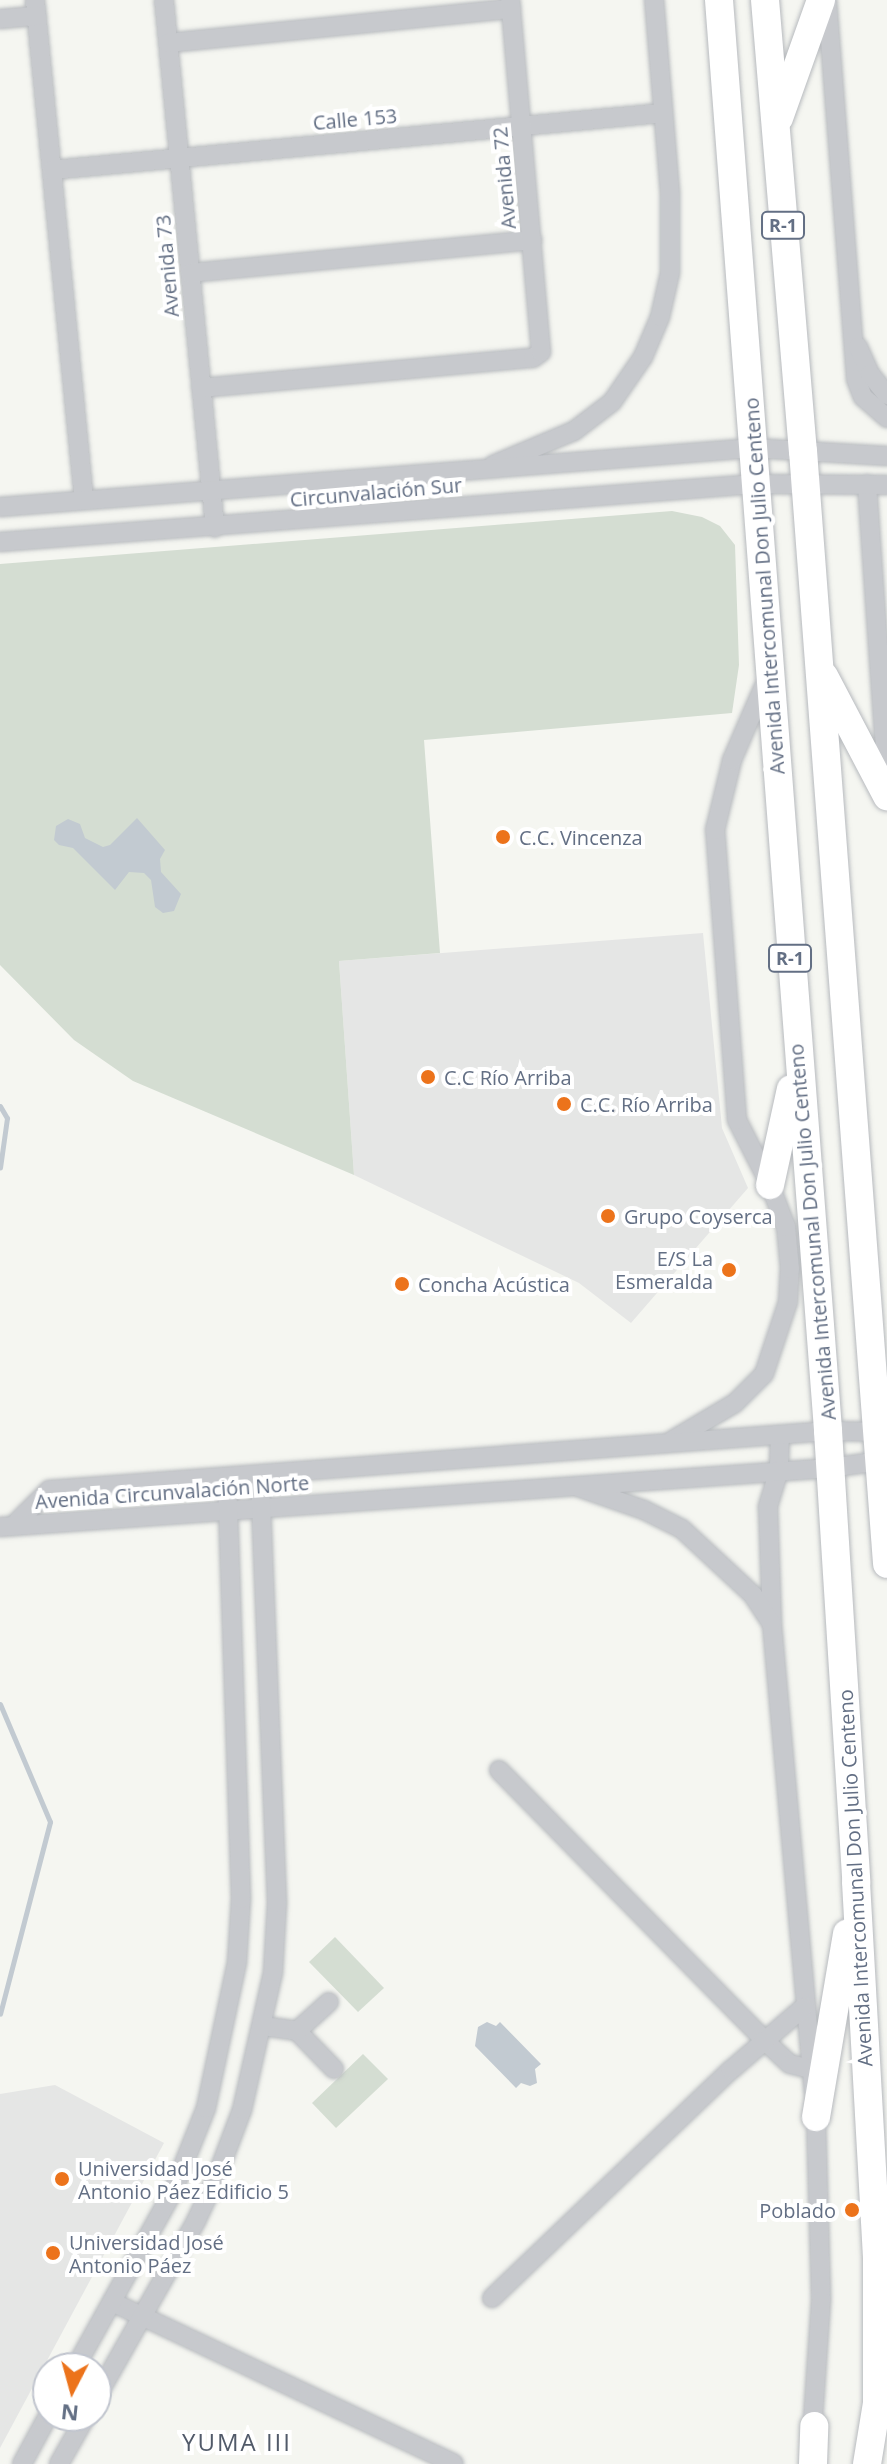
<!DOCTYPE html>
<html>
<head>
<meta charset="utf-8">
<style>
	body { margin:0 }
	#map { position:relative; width:887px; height:2464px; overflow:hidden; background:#f5f6f1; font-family:"Open Sans",sans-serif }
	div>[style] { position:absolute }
	.built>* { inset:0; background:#e5e6e5 }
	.green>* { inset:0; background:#d4ddd2 }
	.water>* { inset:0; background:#c2cad1 }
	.stream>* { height:5px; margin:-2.5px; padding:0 2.5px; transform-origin:2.5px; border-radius:2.5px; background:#c2cad1 }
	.roads { filter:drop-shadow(0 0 2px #b7babe) drop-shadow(0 0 2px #b7babe) }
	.minor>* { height:18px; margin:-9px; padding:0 9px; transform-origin:9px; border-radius:9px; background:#c7c9cd }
	.primary>* { height:28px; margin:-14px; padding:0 14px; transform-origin:14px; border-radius:14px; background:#fff }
	.dots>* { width:22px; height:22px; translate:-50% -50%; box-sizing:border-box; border:4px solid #fff; border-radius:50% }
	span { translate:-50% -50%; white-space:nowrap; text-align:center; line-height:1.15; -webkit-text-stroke:8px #fff; paint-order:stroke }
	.shield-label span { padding:2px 6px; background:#fff; border:2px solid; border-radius:6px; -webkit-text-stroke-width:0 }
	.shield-label { font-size:18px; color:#636f84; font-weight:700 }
	.street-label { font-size:20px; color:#636f84 }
	.poi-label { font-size:20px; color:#636f84 }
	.left { translate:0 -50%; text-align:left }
	.right { translate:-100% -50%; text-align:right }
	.quarter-label { font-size:24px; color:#515a69; letter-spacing:2px }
	.north { position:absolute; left:32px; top:2352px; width:80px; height:80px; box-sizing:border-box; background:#fff; border:2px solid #c1c5ce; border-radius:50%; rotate:186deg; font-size:22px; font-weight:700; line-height:32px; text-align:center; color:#636f84 }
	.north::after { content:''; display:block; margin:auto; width:28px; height:36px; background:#ec731b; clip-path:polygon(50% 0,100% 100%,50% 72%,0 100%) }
</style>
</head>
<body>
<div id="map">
	<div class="built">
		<div style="clip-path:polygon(703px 933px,722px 1128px,748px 1188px,631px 1323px,579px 1283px,354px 1175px,339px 961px)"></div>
		<div style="clip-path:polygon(55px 2085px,164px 2143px,0 2448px,0 2094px)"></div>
	</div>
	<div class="green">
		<div style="clip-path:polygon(672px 511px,702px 517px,720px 526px,735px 545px,739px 665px,732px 713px,424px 740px,440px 953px,339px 961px,354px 1175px,133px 1081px,74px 1040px,0 965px,0 564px)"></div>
		<div style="clip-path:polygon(335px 1937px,384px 1988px,358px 2012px,309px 1962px)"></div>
		<div style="clip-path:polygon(363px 2054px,388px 2079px,336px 2128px,312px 2103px)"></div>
	</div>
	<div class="water">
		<div style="clip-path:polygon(137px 818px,165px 850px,160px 859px,161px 872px,181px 894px,174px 911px,163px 913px,155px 907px,151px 880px,144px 873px,129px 872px,115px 890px,73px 848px,59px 845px,54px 840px,56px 826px,68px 819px,80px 824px,85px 838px,103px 847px,110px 845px)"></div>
		<div style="clip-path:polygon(487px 2022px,496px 2026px,500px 2022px,541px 2064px,535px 2069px,537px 2083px,530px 2086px,521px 2083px,516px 2088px,475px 2046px,478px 2027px)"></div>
	</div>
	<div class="stream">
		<div style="left:0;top:1106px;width:14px;rotate:60deg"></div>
		<div style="left:7px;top:1118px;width:50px;rotate:98deg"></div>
		<div style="left:0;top:1704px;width:128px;rotate:67deg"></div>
		<div style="left:50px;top:1822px;width:198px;rotate:104.6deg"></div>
	</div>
	<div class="roads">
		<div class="minor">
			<div style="left:35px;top:0;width:502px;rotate:84.4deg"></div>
			<div style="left:164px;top:0;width:530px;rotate:84.48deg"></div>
			<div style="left:827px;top:0;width:380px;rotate:85.6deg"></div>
			<div style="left:856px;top:379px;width:19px;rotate:69deg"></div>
			<div style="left:863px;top:397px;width:32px;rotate:41deg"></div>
			<div style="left:0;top:19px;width:37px;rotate:-5deg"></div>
			<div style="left:168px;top:43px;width:345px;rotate:-5.7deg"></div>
			<div style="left:52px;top:170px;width:613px;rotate:-5.34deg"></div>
			<div style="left:190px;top:273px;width:344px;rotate:-5.5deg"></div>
			<div style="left:858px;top:347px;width:30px;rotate:66deg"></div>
			<div style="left:870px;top:374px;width:27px;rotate:51deg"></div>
			<div style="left:201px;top:388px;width:333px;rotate:-5.2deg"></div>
			<div style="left:533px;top:358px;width:10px;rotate:-37deg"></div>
			<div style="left:541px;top:352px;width:353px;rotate:-95deg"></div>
			<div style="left:493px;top:465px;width:88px;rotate:-22.8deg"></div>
			<div style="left:574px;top:431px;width:48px;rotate:-37.3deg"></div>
			<div style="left:612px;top:402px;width:55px;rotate:-55.4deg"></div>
			<div style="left:643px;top:357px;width:43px;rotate:-67deg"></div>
			<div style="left:660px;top:317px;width:45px;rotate:-77.2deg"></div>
			<div style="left:670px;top:273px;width:80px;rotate:-90deg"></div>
			<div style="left:670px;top:193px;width:194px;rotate:-94.7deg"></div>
			<div style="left:867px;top:484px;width:295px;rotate:86.1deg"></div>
			<div style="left:0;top:507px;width:755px;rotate:-4.48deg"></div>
			<div style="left:753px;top:448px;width:134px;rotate:3.4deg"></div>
			<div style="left:0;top:542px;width:757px;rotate:-4.39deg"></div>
			<div style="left:755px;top:484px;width:132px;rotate:0.4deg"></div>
			<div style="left:780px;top:1435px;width:35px;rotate:92deg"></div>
			<div style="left:779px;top:1470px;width:39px;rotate:107deg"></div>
			<div style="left:768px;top:1507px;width:117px;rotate:88deg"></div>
			<div style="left:772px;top:1624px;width:495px;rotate:84.9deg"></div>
			<div style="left:816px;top:2117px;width:184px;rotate:88.4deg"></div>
			<div style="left:821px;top:2301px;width:133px;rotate:93.9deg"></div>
			<div style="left:671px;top:1441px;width:74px;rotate:-30.7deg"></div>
			<div style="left:735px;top:1403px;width:41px;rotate:-45deg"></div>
			<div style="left:764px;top:1374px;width:76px;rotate:-71.6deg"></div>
			<div style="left:788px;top:1302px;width:33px;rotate:-87deg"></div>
			<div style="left:790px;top:1269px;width:42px;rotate:-95.4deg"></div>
			<div style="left:786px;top:1227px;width:45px;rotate:-110.9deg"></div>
			<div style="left:770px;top:1185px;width:73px;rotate:-116.9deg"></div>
			<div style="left:737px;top:1120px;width:291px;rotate:-94.3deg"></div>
			<div style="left:715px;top:830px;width:72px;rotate:-76.3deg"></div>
			<div style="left:732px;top:760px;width:90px;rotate:-66.6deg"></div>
			<div style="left:578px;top:1487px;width:70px;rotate:19.2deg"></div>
			<div style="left:644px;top:1510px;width:42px;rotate:26.6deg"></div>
			<div style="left:682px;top:1529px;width:97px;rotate:42.9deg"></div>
			<div style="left:753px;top:1595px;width:33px;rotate:57deg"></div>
			<div style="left:13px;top:1526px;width:51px;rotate:-45deg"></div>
			<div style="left:49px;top:1490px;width:781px;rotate:-4.33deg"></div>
			<div style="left:828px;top:1431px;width:57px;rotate:1deg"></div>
			<div style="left:0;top:1527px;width:832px;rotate:-4.07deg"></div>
			<div style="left:830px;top:1468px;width:58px;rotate:-8deg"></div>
			<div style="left:499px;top:1770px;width:378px;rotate:45.5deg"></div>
			<div style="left:764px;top:2040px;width:35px;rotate:43deg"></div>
			<div style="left:790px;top:2064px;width:21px;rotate:14deg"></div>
			<div style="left:263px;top:2026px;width:34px;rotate:8deg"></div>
			<div style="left:297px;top:2031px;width:53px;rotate:45.8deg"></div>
			<div style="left:297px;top:2031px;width:43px;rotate:-42.2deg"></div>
			<div style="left:492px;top:2298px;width:330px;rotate:-43.7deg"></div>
			<div style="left:731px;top:2070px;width:96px;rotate:-40.8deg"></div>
			<div style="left:112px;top:2302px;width:378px;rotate:25.3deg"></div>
			<div style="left:75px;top:2368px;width:202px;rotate:-61deg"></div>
			<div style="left:173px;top:2191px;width:89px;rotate:-68.3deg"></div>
			<div style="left:206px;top:2108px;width:149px;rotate:-78deg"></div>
			<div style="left:237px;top:1962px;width:63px;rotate:-86.4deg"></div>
			<div style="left:241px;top:1899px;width:420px;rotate:-91.9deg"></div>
			<div style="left:96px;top:2398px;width:203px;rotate:-60.5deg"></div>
			<div style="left:196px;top:2221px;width:50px;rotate:-65deg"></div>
			<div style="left:217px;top:2176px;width:71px;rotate:-69.3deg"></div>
			<div style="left:242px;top:2110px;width:141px;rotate:-77.3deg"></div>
			<div style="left:273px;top:1972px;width:69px;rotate:-86.7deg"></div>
			<div style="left:277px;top:1903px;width:426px;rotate:-92.3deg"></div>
			<div style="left:22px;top:2464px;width:55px;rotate:-61.6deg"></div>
			<div style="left:59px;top:2464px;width:55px;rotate:-60.6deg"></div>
		</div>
		<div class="primary">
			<div style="left:719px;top:0;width:1435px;rotate:85.64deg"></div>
			<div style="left:828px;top:1431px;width:452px;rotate:86.4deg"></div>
			<div style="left:856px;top:1882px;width:379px;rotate:86.8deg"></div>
			<div style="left:877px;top:2260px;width:143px;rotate:90deg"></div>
			<div style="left:877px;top:2403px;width:62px;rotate:99.3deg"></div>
			<div style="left:765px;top:0;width:453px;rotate:85.2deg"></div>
			<div style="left:803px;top:451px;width:1116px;rotate:85.68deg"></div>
			<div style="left:779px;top:118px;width:125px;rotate:-70.4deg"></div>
			<div style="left:824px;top:676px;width:136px;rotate:62.3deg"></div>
			<div style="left:770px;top:1185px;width:98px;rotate:-77.7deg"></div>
			<div style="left:816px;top:2117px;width:186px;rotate:-80.4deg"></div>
			<div style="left:813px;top:2464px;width:38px;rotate:-88deg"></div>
		</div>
	</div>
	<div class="dots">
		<div style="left:503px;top:837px;background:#ec731b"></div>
		<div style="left:428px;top:1077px;background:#ec731b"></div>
		<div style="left:564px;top:1104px;background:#ec731b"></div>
		<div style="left:608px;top:1216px;background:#ec731b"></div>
		<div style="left:729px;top:1270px;background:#ec731b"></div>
		<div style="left:402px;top:1284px;background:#ec731b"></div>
		<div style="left:62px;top:2179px;background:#ec731b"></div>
		<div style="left:852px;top:2210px;background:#ec731b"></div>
		<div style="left:53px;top:2253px;background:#ec731b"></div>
	</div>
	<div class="shield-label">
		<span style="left:783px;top:225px">R-1</span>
		<span style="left:790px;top:958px">R-1</span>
	</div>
	<div class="street-label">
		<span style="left:355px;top:119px;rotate:-5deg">Calle 153</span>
		<span style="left:504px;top:178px;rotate:-95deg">Avenida 72</span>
		<span style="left:167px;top:266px;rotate:-95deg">Avenida 73</span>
		<span style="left:376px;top:492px;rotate:-5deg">Circunvalación Sur</span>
		<span style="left:764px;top:586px;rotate:-94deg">Avenida Intercomunal Don Julio Centeno</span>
		<span style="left:812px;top:1232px;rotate:-95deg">Avenida Intercomunal Don Julio Centeno</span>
		<span style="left:172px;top:1492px;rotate:-4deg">Avenida Circunvalación Norte</span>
		<span style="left:855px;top:1878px;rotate:-93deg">Avenida Intercomunal Don Julio Centeno</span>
	</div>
	<div class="poi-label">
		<span class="left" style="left:519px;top:837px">C.C. Vincenza</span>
		<span class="left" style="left:444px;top:1077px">C.C Río Arriba</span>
		<span class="left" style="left:580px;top:1104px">C.C. Río Arriba</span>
		<span class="left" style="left:624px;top:1216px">Grupo Coyserca</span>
		<span class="right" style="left:713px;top:1270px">E/S La<br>Esmeralda</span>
		<span class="left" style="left:418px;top:1284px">Concha Acústica</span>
		<span class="left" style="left:78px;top:2180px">Universidad José<br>Antonio Páez Edificio 5</span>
		<span class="right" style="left:836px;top:2210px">Poblado</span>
		<span class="left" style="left:69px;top:2254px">Universidad José<br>Antonio Páez</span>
	</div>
	<div class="quarter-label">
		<span style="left:237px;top:2442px">YUMA III</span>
	</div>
	<div class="north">N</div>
</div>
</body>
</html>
